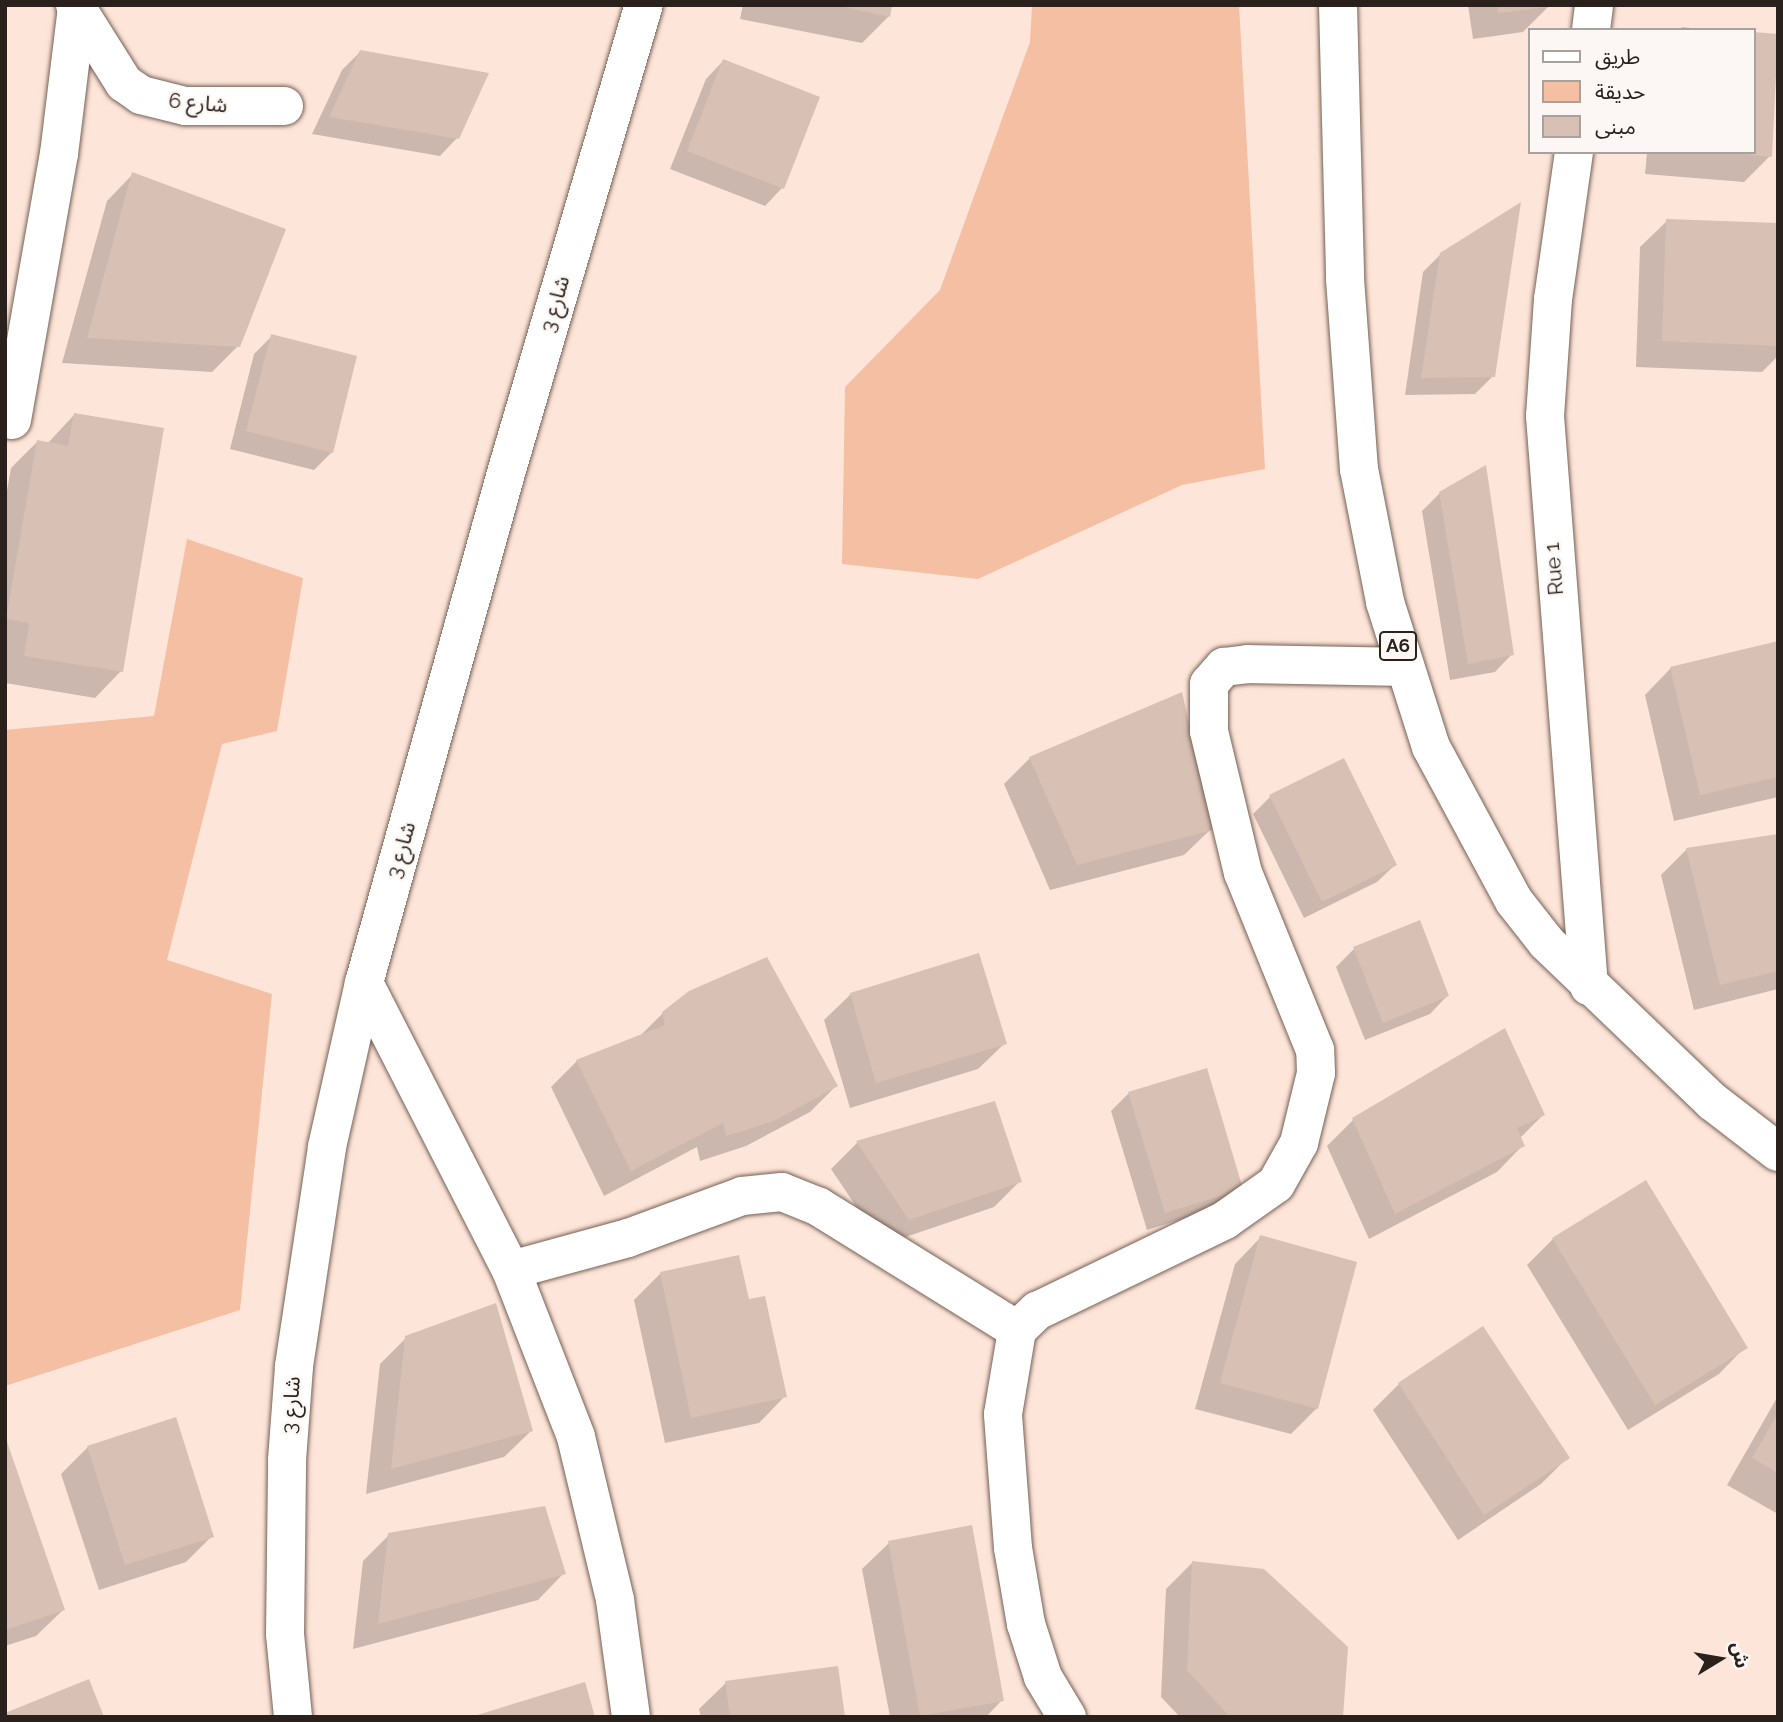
<!DOCTYPE html>
<html>
<head>
<meta charset="utf-8">
<style>
	body { margin:0 }
	#map { position:relative; width:1783px; height:1722px; overflow:hidden; background:#fee5d9; font-family:Raleway,"Noto Sans Arabic",sans-serif }
	div>[style] { position:absolute }
	.green>* { inset:0; background:#f4bfa3 }
	.shadow>* { inset:0; background:#0003 }
	.building>* { inset:0; background:#d8c0b4 }
	.roads { filter:drop-shadow(0 0 2px #756055) drop-shadow(0 0 2px #756055) }
	.minor>* { height:38px; margin:-19px; padding:0 19px; transform-origin:19px; border-radius:19px; background:#fff }
	.trunk>* { height:38px; margin:-19px; padding:0 19px; transform-origin:19px; border-radius:19px; background:#fff }
	span { translate:-50% -50%; white-space:nowrap; text-align:center; line-height:1.15; -webkit-text-stroke:5px #fcf7f4; paint-order:stroke }
	.shield-label span { padding:2px 5px; background:#fcf7f4; border:2px solid; border-radius:5px; -webkit-text-stroke-width:0 }
	.shield-label { font-size:19px; color:#2a211c; font-weight:700 }
	.street-label { font-size:21px; color:#2a211c }
	.frame { position:absolute; inset:0; border:7px solid #2a211c; pointer-events:none }
	.legend { position:absolute; left:1528px; top:28px; width:228px; height:126px; box-sizing:border-box; background:#fcf7f4; border:2px solid #a8a19e; margin:0; padding:9px 12px; list-style:none; font-size:21px; color:#2a211c }
	.legend li { display:flex; align-items:center; gap:14px; height:35px }
	.legend b { width:35px; border:2px solid #a8a19e }
	.north { position:absolute; left:1685px; top:1624px; width:70px; height:70px; -webkit-text-stroke:5px #fcf7f4; paint-order:stroke; rotate:79deg; font-size:19px; font-weight:700; line-height:28px; text-align:center; color:#2a211c }
	.north::after { content:''; display:block; margin:auto; width:24px; height:32px; background:#2a211c; clip-path:polygon(50% 0,100% 100%,50% 72%,0 100%) }
</style>
</head>
<body>
<div id="map">
	<div class="green">
		<div style="clip-path:polygon(1032px 5px,1239px 5px,1265px 469px,1182px 485px,978px 579px,842px 564px,845px 387px,940px 290px,1030px 42px)"></div>
		<div style="clip-path:polygon(187px 539px,303px 578px,277px 731px,222px 744px,167px 960px,272px 994px,240px 1310px,5px 1386px,5px 730px,154px 716px)"></div>
	</div>
	<div class="shadow">
		<div style="clip-path:polygon(743px 5px,890px 5px,888px 17px,862px 43px,740px 19px)"></div>
		<div style="clip-path:polygon(1468px 5px,1550px 5px,1523px 32px,1473px 39px)"></div>
		<div style="clip-path:polygon(1682px 27px,1708px 30px,1680px 30px)"></div>
		<div style="clip-path:polygon(1778px 36px,1770px 156px,1744px 182px,1645px 174px,1647px 152px,1753px 152px)"></div>
		<div style="clip-path:polygon(360px 52px,457px 138px,440px 156px,312px 134px,342px 70px)"></div>
		<div style="clip-path:polygon(723px 61px,818px 98px,782px 188px,765px 206px,670px 169px,706px 79px)"></div>
		<div style="clip-path:polygon(133px 174px,238px 346px,212px 372px,62px 363px,107px 201px)"></div>
		<div style="clip-path:polygon(1667px 221px,1778px 225px,1778px 356px,1762px 372px,1636px 367px,1640px 247px)"></div>
		<div style="clip-path:polygon(1441px 254px,1493px 376px,1475px 394px,1405px 395px,1423px 272px)"></div>
		<div style="clip-path:polygon(272px 336px,332px 452px,314px 470px,230px 449px,254px 354px)"></div>
		<div style="clip-path:polygon(74px 415px,121px 671px,95px 698px,5px 683px,5px 502px,11px 468px,37px 442px,47px 444px)"></div>
		<div style="clip-path:polygon(1440px 493px,1512px 654px,1495px 672px,1450px 680px,1422px 511px)"></div>
		<div style="clip-path:polygon(1778px 643px,1778px 797px,1674px 821px,1645px 695px,1671px 668px)"></div>
		<div style="clip-path:polygon(1030px 758px,1211px 829px,1184px 855px,1050px 890px,1004px 784px)"></div>
		<div style="clip-path:polygon(1270px 797px,1395px 865px,1377px 882px,1304px 918px,1253px 814px)"></div>
		<div style="clip-path:polygon(1778px 835px,1778px 989px,1694px 1010px,1661px 875px,1687px 849px)"></div>
		<div style="clip-path:polygon(1354px 949px,1447px 996px,1430px 1014px,1365px 1040px,1336px 967px)"></div>
		<div style="clip-path:polygon(851px 994px,1005px 1043px,978px 1069px,850px 1108px,824px 1020px)"></div>
		<div style="clip-path:polygon(663px 1013px,836px 1086px,810px 1112px,746px 1146px,700px 1161px,697px 1147px,604px 1196px,551px 1087px,577px 1061px,639px 1037px)"></div>
		<div style="clip-path:polygon(1206px 1070px,1242px 1188px,1224px 1206px,1147px 1230px,1111px 1111px,1128px 1094px)"></div>
		<div style="clip-path:polygon(994px 1103px,1020px 1181px,994px 1207px,882px 1245px,831px 1169px,857px 1143px)"></div>
		<div style="clip-path:polygon(1543px 1115px,1520px 1138px,1523px 1145px,1497px 1172px,1369px 1239px,1327px 1146px,1353px 1120px)"></div>
		<div style="clip-path:polygon(1261px 1237px,1317px 1408px,1291px 1434px,1195px 1409px,1235px 1264px)"></div>
		<div style="clip-path:polygon(1553px 1239px,1745px 1347px,1719px 1374px,1628px 1430px,1527px 1265px)"></div>
		<div style="clip-path:polygon(661px 1273px,747px 1301px,785px 1396px,759px 1423px,665px 1443px,634px 1300px)"></div>
		<div style="clip-path:polygon(406px 1338px,531px 1431px,504px 1457px,366px 1494px,380px 1364px)"></div>
		<div style="clip-path:polygon(1399px 1384px,1567px 1458px,1541px 1484px,1458px 1540px,1373px 1410px)"></div>
		<div style="clip-path:polygon(1778px 1396px,1778px 1514px,1727px 1485px)"></div>
		<div style="clip-path:polygon(5px 1440px,63px 1610px,36px 1636px,5px 1646px)"></div>
		<div style="clip-path:polygon(88px 1447px,212px 1536px,186px 1562px,99px 1590px,61px 1474px)"></div>
		<div style="clip-path:polygon(389px 1535px,564px 1573px,538px 1600px,353px 1649px,363px 1561px)"></div>
		<div style="clip-path:polygon(889px 1543px,1002px 1700px,986px 1717px,890px 1717px,862px 1569px)"></div>
		<div style="clip-path:polygon(1192px 1563px,1341px 1717px,1180px 1717px,1161px 1697px,1166px 1589px)"></div>
		<div style="clip-path:polygon(726px 1683px,843px 1717px,701px 1717px,699px 1709px)"></div>
	</div>
	<div class="building">
		<div style="clip-path:polygon(834px 5px,892px 5px,890px 17px)"></div>
		<div style="clip-path:polygon(1497px 5px,1548px 5px,1548px 7px,1498px 13px)"></div>
		<div style="clip-path:polygon(1753px 32px,1778px 34px,1772px 157px,1744px 154px,1753px 152px)"></div>
		<div style="clip-path:polygon(360px 50px,489px 73px,459px 139px,329px 117px)"></div>
		<div style="clip-path:polygon(723px 59px,820px 97px,784px 189px,687px 151px)"></div>
		<div style="clip-path:polygon(132px 172px,286px 229px,240px 347px,87px 338px)"></div>
		<div style="clip-path:polygon(1521px 202px,1495px 377px,1421px 378px,1440px 253px)"></div>
		<div style="clip-path:polygon(1666px 219px,1778px 223px,1778px 346px,1662px 341px)"></div>
		<div style="clip-path:polygon(271px 334px,357px 356px,333px 453px,246px 431px)"></div>
		<div style="clip-path:polygon(74px 413px,164px 428px,123px 672px,24px 656px,29px 623px,6px 619px,37px 440px,68px 446px)"></div>
		<div style="clip-path:polygon(1486px 465px,1514px 655px,1468px 664px,1439px 492px)"></div>
		<div style="clip-path:polygon(1778px 641px,1778px 777px,1700px 795px,1670px 667px)"></div>
		<div style="clip-path:polygon(1182px 692px,1213px 830px,1077px 865px,1029px 757px)"></div>
		<div style="clip-path:polygon(1344px 758px,1397px 865px,1322px 902px,1269px 795px)"></div>
		<div style="clip-path:polygon(1778px 834px,1778px 971px,1720px 985px,1686px 848px)"></div>
		<div style="clip-path:polygon(1420px 920px,1449px 996px,1383px 1023px,1353px 947px)"></div>
		<div style="clip-path:polygon(979px 953px,1007px 1044px,876px 1083px,850px 993px)"></div>
		<div style="clip-path:polygon(767px 957px,838px 1086px,774px 1121px,726px 1136px,723px 1123px,631px 1171px,576px 1060px,665px 1025px,662px 1012px,689px 991px)"></div>
		<div style="clip-path:polygon(1505px 1028px,1545px 1115px,1517px 1128px,1525px 1146px,1395px 1214px,1352px 1118px)"></div>
		<div style="clip-path:polygon(1207px 1068px,1243px 1189px,1165px 1213px,1128px 1092px)"></div>
		<div style="clip-path:polygon(995px 1101px,1022px 1182px,909px 1220px,856px 1141px)"></div>
		<div style="clip-path:polygon(1646px 1180px,1748px 1348px,1655px 1405px,1552px 1238px)"></div>
		<div style="clip-path:polygon(1260px 1235px,1357px 1262px,1318px 1409px,1220px 1383px)"></div>
		<div style="clip-path:polygon(739px 1255px,749px 1299px,765px 1296px,787px 1397px,691px 1418px,660px 1272px)"></div>
		<div style="clip-path:polygon(496px 1303px,533px 1431px,391px 1469px,405px 1336px)"></div>
		<div style="clip-path:polygon(1483px 1326px,1570px 1458px,1484px 1515px,1398px 1383px)"></div>
		<div style="clip-path:polygon(1778px 1413px,1778px 1473px,1752px 1458px)"></div>
		<div style="clip-path:polygon(176px 1417px,214px 1537px,125px 1565px,87px 1446px)"></div>
		<div style="clip-path:polygon(5px 1436px,65px 1610px,5px 1630px)"></div>
		<div style="clip-path:polygon(545px 1506px,566px 1574px,378px 1624px,388px 1533px)"></div>
		<div style="clip-path:polygon(972px 1525px,1004px 1701px,920px 1716px,888px 1541px)"></div>
		<div style="clip-path:polygon(1192px 1561px,1264px 1569px,1348px 1647px,1343px 1717px,1230px 1717px,1187px 1670px)"></div>
		<div style="clip-path:polygon(838px 1666px,845px 1717px,730px 1717px,725px 1681px)"></div>
		<div style="clip-path:polygon(89px 1679px,104px 1717px,5px 1717px,5px 1713px)"></div>
		<div style="clip-path:polygon(585px 1682px,595px 1717px,474px 1717px,474px 1716px)"></div>
	</div>
	<div class="roads">
		<div class="minor">
			<div style="left:75px;top:5px;width:92px;rotate:57.9deg"></div>
			<div style="left:124px;top:83px;width:21px;rotate:35deg"></div>
			<div style="left:141px;top:95px;width:45px;rotate:14deg"></div>
			<div style="left:185px;top:106px;width:99px"></div>
			<div style="left:1591px;top:30px;width:25px;rotate:-83deg"></div>
			<div style="left:1574px;top:152px;width:148px;rotate:98.1deg"></div>
			<div style="left:1553px;top:299px;width:117px;rotate:93.9deg"></div>
			<div style="left:1545px;top:416px;width:572px;rotate:85.59deg"></div>
			<div style="left:12px;top:420px;width:270px;rotate:-80deg"></div>
			<div style="left:59px;top:154px;width:148px;rotate:-83deg"></div>
			<div style="left:364px;top:983px;width:322px;rotate:62.9deg"></div>
			<div style="left:511px;top:1270px;width:179px;rotate:68.7deg"></div>
			<div style="left:576px;top:1437px;width:168px;rotate:76.5deg"></div>
			<div style="left:615px;top:1600px;width:118px;rotate:82.2deg"></div>
			<div style="left:511px;top:1270px;width:121px;rotate:-15.3deg"></div>
			<div style="left:628px;top:1238px;width:121px;rotate:-20.2deg"></div>
			<div style="left:742px;top:1196px;width:40px;rotate:-5.7deg"></div>
			<div style="left:782px;top:1192px;width:40px;rotate:22deg"></div>
			<div style="left:819px;top:1207px;width:233px;rotate:31.8deg"></div>
			<div style="left:293px;top:1717px;width:83px;rotate:-95.5deg"></div>
			<div style="left:285px;top:1634px;width:174px;rotate:-89.3deg"></div>
			<div style="left:287px;top:1460px;width:94px;rotate:-85.7deg"></div>
			<div style="left:294px;top:1366px;width:221px;rotate:-81.4deg"></div>
			<div style="left:327px;top:1147px;width:168px;rotate:-77.3deg"></div>
			<div style="left:364px;top:983px;width:529px;rotate:-74.44deg"></div>
			<div style="left:506px;top:473px;width:488px;rotate:-73.6deg"></div>
			<div style="left:1067px;top:1717px;width:47px;rotate:-121deg"></div>
			<div style="left:1043px;top:1677px;width:56px;rotate:-107.8deg"></div>
			<div style="left:1026px;top:1624px;width:77px;rotate:-99.7deg"></div>
			<div style="left:1013px;top:1548px;width:134px;rotate:-94.3deg"></div>
			<div style="left:1003px;top:1414px;width:85px;rotate:-80.5deg"></div>
			<div style="left:1017px;top:1330px;width:28px;rotate:-44deg"></div>
			<div style="left:1037px;top:1311px;width:209px;rotate:-25.8deg"></div>
			<div style="left:1225px;top:1220px;width:62px;rotate:-35.2deg"></div>
			<div style="left:1276px;top:1184px;width:47px;rotate:-60.7deg"></div>
			<div style="left:1299px;top:1143px;width:72px;rotate:-76.3deg"></div>
			<div style="left:1316px;top:1073px;width:23px;rotate:-92deg"></div>
			<div style="left:1315px;top:1050px;width:191px;rotate:-112.1deg"></div>
			<div style="left:1243px;top:873px;width:146px;rotate:-103.5deg"></div>
			<div style="left:1209px;top:731px;width:47px;rotate:-90deg"></div>
			<div style="left:1209px;top:684px;width:23px;rotate:-49deg"></div>
			<div style="left:1224px;top:667px;width:24px;rotate:-7deg"></div>
			<div style="left:1248px;top:664px;width:156px;rotate:1.1deg"></div>
		</div>
		<div class="trunk">
			<div style="left:1338px;top:5px;width:274px;rotate:88.5deg"></div>
			<div style="left:1345px;top:279px;width:191px;rotate:85.8deg"></div>
			<div style="left:1359px;top:469px;width:136px;rotate:78.9deg"></div>
			<div style="left:1385px;top:602px;width:152px;rotate:72.4deg"></div>
			<div style="left:1431px;top:747px;width:175px;rotate:61.7deg"></div>
			<div style="left:1514px;top:901px;width:53px;rotate:51.8deg"></div>
			<div style="left:1547px;top:943px;width:230px;rotate:43.8deg"></div>
			<div style="left:1713px;top:1102px;width:82px;rotate:37.6deg"></div>
		</div>
	</div>
	<div class="shield-label">
		<span style="left:1398px;top:646px">A6</span>
	</div>
	<div class="street-label">
		<span style="left:198px;top:103px;rotate:5deg">شارع 6</span>
		<span style="left:555px;top:304px;rotate:-74deg">شارع 3</span>
		<span style="left:1554px;top:569px;rotate:-95deg">Rue 1</span>
		<span style="left:401px;top:850px;rotate:-74deg">شارع 3</span>
		<span style="left:291px;top:1405px;rotate:-86deg">شارع 3</span>
	</div>
	<div class="frame"></div>
	<ul class="legend">
	<li><b style="height:9px;background:#fff"></b>طريق</li>
	<li><b style="height:19px;background:#f4bfa3"></b>حديقة</li>
	<li><b style="height:19px;background:#d8c0b4"></b>مبنى</li>
	</ul>
	<div class="north">ش</div>
</div>
</body>
</html>
